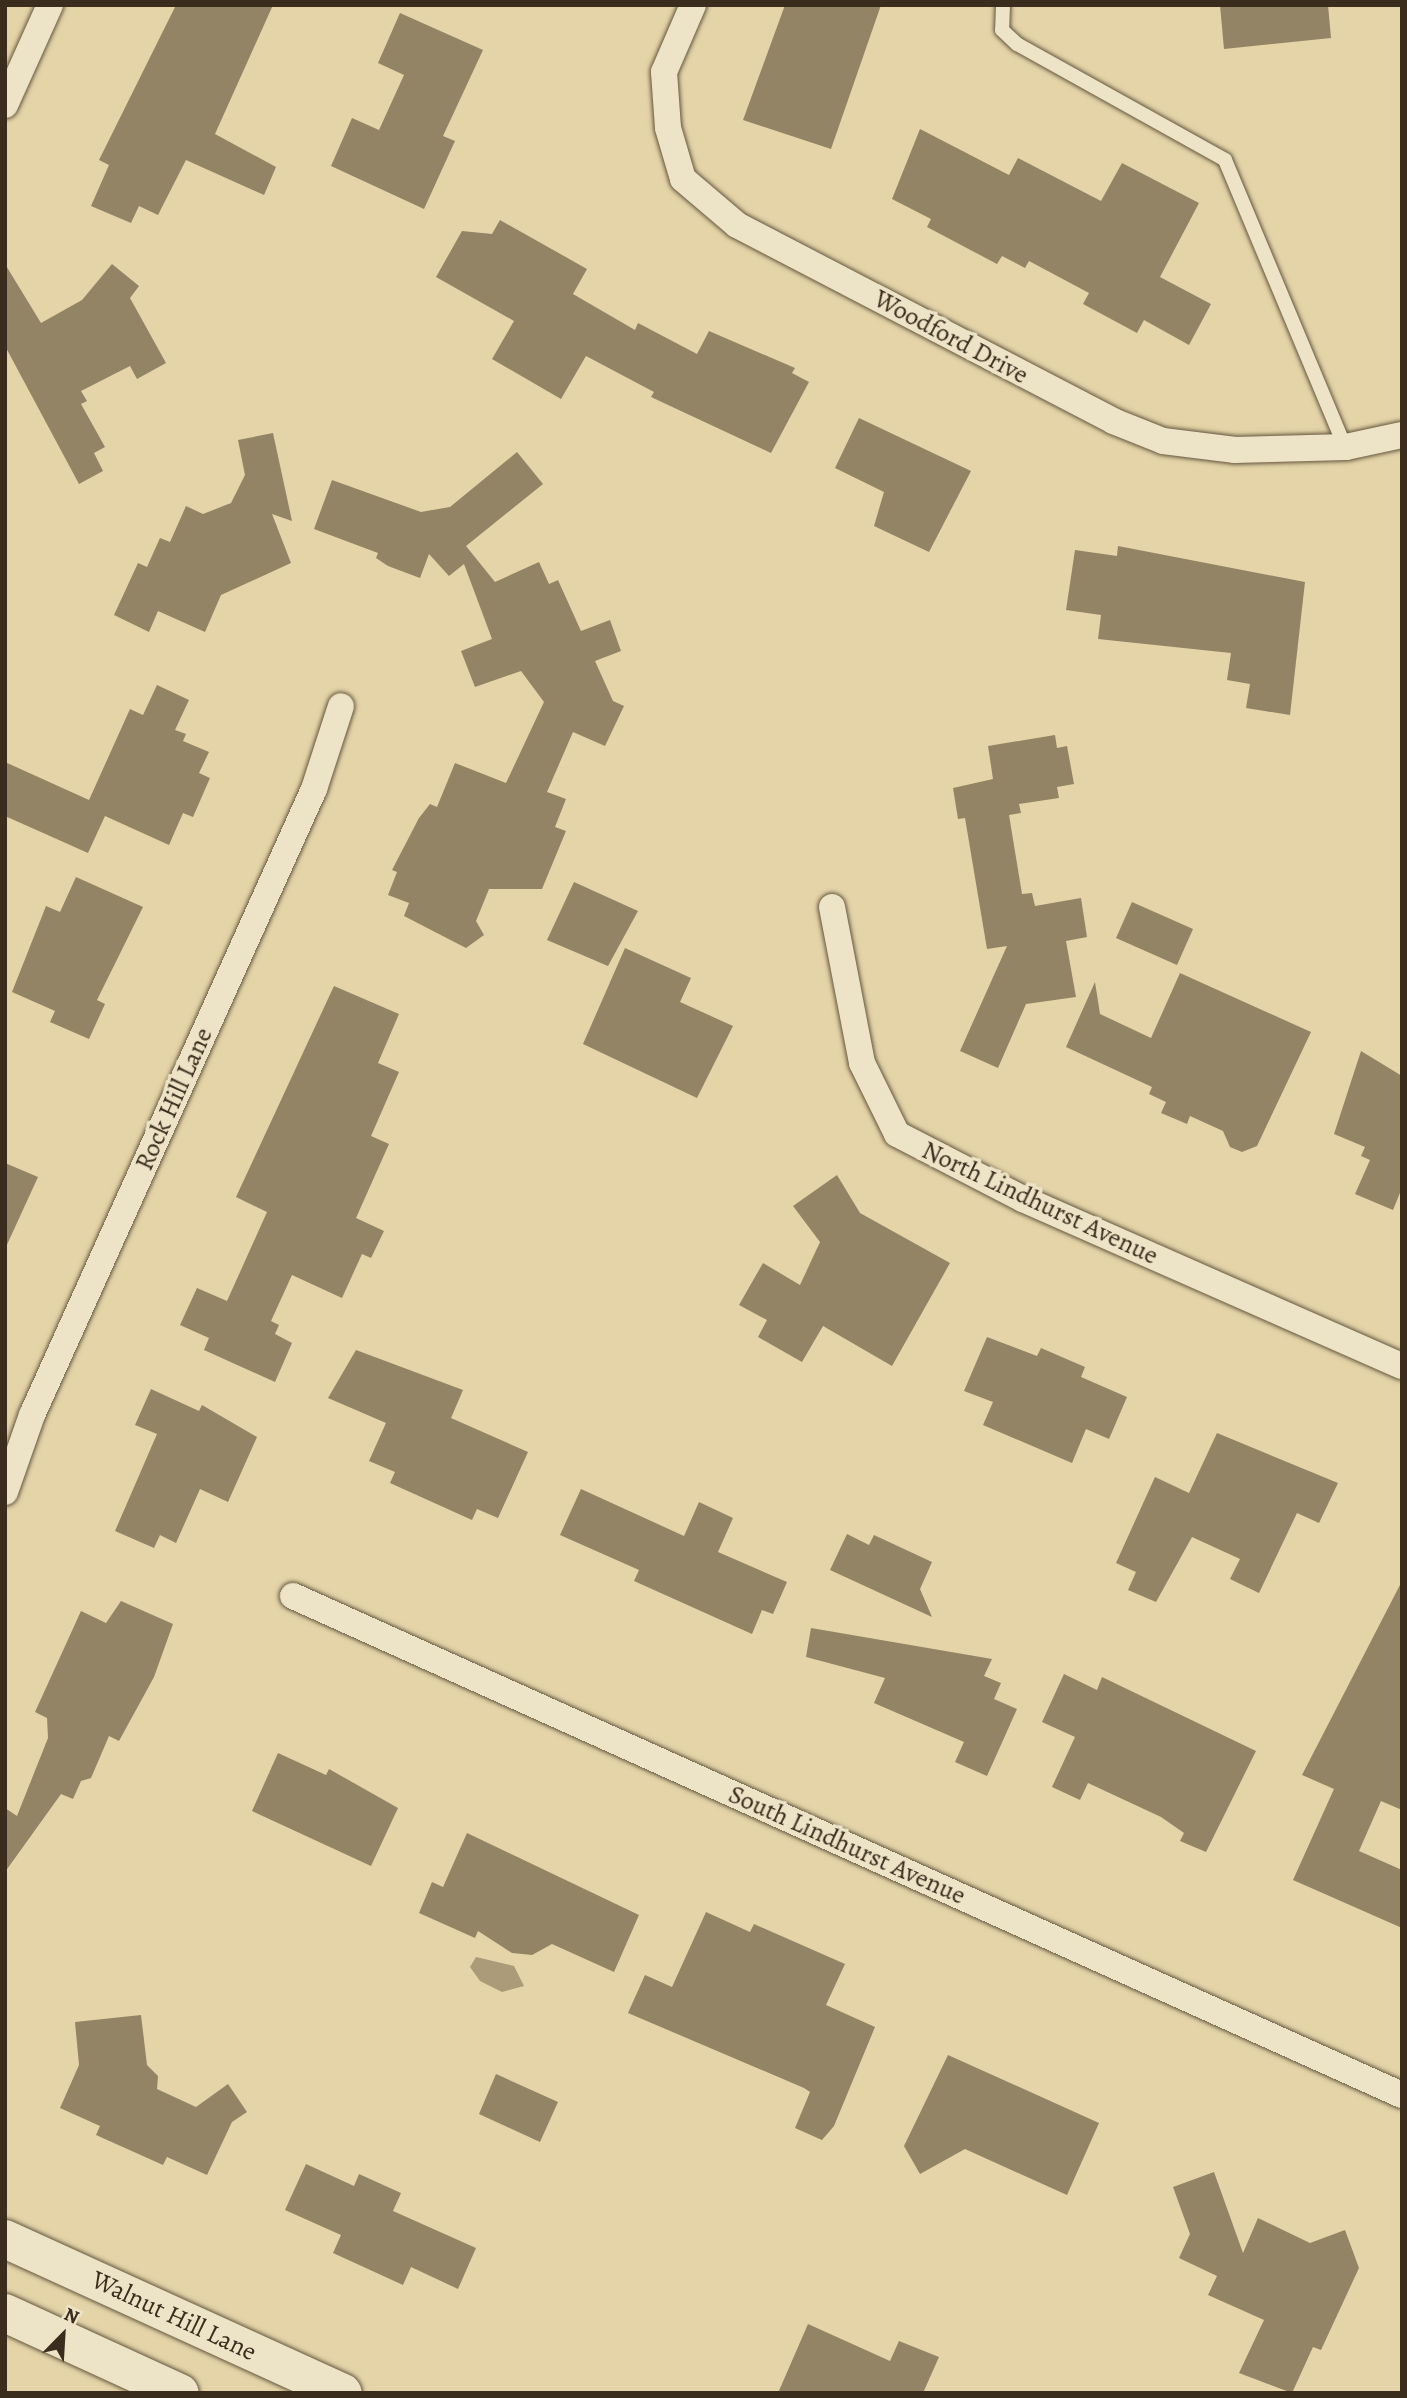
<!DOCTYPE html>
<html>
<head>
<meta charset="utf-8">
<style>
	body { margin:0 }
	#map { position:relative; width:1407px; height:2398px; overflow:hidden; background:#e4d4a7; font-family:Alegreya,serif }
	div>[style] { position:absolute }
	.water>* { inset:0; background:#ab9b78 }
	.building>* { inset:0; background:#938465 }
	.roads { filter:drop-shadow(0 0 2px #655740) drop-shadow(0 0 2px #655740) }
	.service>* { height:14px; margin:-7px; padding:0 7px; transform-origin:7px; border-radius:7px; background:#ede3c6 }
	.minor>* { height:26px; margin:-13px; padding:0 13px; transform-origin:13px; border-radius:13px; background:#ede3c6 }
	.secondary>* { height:38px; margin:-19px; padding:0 19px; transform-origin:19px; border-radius:19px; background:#ede3c6 }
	span { translate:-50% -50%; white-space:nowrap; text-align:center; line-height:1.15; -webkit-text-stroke:7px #ede3c6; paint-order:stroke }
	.street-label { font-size:26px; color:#3b2d1e }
	.frame { position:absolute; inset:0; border:7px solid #3b2d1e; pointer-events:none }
	.north { position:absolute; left:28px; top:2300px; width:70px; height:70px; -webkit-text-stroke:5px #ede3c6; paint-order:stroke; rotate:24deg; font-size:19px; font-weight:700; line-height:28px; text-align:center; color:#3b2d1e }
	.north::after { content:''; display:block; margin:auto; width:24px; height:32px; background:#3b2d1e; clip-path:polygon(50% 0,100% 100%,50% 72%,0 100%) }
</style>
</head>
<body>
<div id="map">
	<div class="water">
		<div style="clip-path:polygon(476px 1957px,514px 1966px,524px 1986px,502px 1992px,480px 1981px,470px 1967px)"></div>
	</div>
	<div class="building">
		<div style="clip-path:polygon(176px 5px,273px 5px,215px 134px,276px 167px,264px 195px,186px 160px,158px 215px,139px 206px,131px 223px,91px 206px,109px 165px,99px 160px)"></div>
		<div style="clip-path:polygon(785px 5px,881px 5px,831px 149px,743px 120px)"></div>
		<div style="clip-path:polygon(1220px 5px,1328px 5px,1331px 38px,1224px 49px)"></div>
		<div style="clip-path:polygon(400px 13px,483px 50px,443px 136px,455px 141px,424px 209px,331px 166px,352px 118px,379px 130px,404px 75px,378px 63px)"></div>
		<div style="clip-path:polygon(920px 129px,1009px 175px,1018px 158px,1101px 201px,1122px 163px,1199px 203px,1160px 277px,1211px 304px,1189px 345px,1144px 320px,1137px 333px,1083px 304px,1089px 293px,1029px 261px,1025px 268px,1002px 256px,997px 264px,927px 227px,931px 219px,892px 199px)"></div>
		<div style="clip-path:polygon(500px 220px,587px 269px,573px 294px,635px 330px,638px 323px,697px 354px,709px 331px,795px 368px,792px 373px,809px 382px,771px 453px,651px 397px,654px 392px,586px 356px,561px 399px,492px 359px,514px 321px,436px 277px,462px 231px,492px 234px)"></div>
		<div style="clip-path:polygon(5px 264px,41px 323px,82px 300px,112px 264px,139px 286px,130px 298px,166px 363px,137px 379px,130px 366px,81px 391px,87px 401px,81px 404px,105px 447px,94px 453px,103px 471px,79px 484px,5px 346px)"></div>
		<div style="clip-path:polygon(859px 418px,971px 471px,929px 552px,874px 526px,884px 492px,835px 468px)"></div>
		<div style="clip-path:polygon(273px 433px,292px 521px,272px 514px,291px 563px,221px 595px,205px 632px,158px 611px,149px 632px,114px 615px,138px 563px,147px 567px,160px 538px,170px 542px,186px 506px,203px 514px,231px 503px,245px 475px,238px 440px)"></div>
		<div style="clip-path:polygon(517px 452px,543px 484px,466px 546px,495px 582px,539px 562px,549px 584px,558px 580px,581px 631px,610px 620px,621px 651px,595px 661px,613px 701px,624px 706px,605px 746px,573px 732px,547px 792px,566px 799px,555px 827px,566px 831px,542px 889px,489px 889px,476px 921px,484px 935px,466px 948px,404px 916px,409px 903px,388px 895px,397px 872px,392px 870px,419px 818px,430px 804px,437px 807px,455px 763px,506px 783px,544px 702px,521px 671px,475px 687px,461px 651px,492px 639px,464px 564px,449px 576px,429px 554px,420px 578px,388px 566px,376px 558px,378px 553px,314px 529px,332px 480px,421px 512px,450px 507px)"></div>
		<div style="clip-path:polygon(1118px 546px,1305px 582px,1290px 715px,1246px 708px,1250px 684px,1227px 680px,1231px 653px,1098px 639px,1101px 615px,1066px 610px,1075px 550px,1117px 556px)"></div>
		<div style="clip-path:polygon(157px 685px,189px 700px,175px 730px,186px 734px,183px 741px,209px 752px,199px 773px,210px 778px,193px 817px,183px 813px,169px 845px,105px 816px,88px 853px,5px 816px,5px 762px,89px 800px,130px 709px,143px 715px)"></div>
		<div style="clip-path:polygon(1055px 735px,1057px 748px,1067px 746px,1074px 784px,1057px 787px,1059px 798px,1019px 804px,1021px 813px,1009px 815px,1022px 894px,1032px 893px,1035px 906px,1081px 898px,1087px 937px,1066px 941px,1076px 997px,1026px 1004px,998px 1068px,960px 1051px,1007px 946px,987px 949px,965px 818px,958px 819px,953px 788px,993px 779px,988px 746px)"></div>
		<div style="clip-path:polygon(76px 877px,143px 907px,97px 1000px,105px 1004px,89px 1039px,50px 1022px,55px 1011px,12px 992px,46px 906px,60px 912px)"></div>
		<div style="clip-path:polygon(574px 882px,638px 911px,608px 966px,547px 940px)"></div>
		<div style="clip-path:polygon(1132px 902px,1193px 929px,1177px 965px,1116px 938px)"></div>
		<div style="clip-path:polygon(625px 948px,691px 978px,680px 1002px,733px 1026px,697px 1098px,583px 1044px)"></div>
		<div style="clip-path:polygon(1180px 973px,1311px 1032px,1257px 1146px,1242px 1152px,1230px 1147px,1223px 1131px,1190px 1116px,1187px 1124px,1161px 1113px,1166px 1102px,1149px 1094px,1152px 1087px,1066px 1047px,1095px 982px,1100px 1014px,1151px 1038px)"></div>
		<div style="clip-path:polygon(334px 986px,399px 1014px,378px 1063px,399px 1072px,371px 1136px,389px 1144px,356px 1218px,384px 1231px,371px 1258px,362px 1254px,342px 1298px,292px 1275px,271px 1321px,279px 1325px,275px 1334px,292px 1343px,275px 1382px,204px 1350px,209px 1338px,180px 1325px,197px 1288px,227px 1301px,267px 1212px,236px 1197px)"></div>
		<div style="clip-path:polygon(1361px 1051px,1402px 1076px,1402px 1188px,1393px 1210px,1355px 1194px,1370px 1160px,1361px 1156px,1365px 1147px,1334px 1134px)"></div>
		<div style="clip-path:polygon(5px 1163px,38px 1177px,5px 1249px)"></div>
		<div style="clip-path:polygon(837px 1175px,860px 1213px,950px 1263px,892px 1366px,823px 1326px,802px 1362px,758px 1337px,767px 1320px,739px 1305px,763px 1263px,800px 1285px,820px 1242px,793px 1206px)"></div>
		<div style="clip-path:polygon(987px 1337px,1037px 1356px,1041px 1348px,1085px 1367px,1081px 1377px,1127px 1397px,1109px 1439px,1086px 1429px,1072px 1463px,983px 1425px,993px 1402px,964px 1391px)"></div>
		<div style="clip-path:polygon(356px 1350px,463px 1390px,451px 1418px,528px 1452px,498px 1518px,477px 1509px,472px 1520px,390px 1483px,395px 1472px,369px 1461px,386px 1423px,328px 1398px)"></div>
		<div style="clip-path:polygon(151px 1389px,199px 1411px,202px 1405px,257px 1437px,228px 1502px,200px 1489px,176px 1543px,160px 1535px,154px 1548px,115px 1531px,157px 1434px,135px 1425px)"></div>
		<div style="clip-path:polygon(1217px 1433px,1338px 1483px,1319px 1523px,1297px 1513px,1259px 1593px,1230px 1579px,1240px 1559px,1192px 1537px,1156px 1602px,1128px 1590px,1136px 1572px,1116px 1563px,1155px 1477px,1189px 1493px)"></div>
		<div style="clip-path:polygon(581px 1489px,684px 1536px,699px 1502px,733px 1518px,718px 1552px,787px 1582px,773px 1614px,762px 1610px,752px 1634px,634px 1581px,639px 1570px,560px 1535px)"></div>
		<div style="clip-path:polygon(847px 1534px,869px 1545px,874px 1535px,932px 1562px,920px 1589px,932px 1617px,830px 1570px)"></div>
		<div style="clip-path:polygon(1402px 1581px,1402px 1810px,1381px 1801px,1359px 1851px,1402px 1870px,1402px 1928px,1293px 1880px,1334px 1789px,1302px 1775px)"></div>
		<div style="clip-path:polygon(121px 1601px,173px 1624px,154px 1677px,119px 1741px,109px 1736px,91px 1778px,81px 1781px,73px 1799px,61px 1794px,5px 1872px,5px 1808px,17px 1816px,48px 1738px,47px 1718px,35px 1712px,81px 1611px,106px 1623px)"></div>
		<div style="clip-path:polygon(811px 1628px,992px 1659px,984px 1676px,1001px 1683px,994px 1699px,1017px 1709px,987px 1776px,955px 1762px,964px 1742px,874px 1703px,885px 1678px,806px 1657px)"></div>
		<div style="clip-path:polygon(1064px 1674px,1097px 1690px,1102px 1677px,1256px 1751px,1206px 1852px,1180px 1841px,1184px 1833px,1161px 1817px,1088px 1783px,1080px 1800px,1052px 1787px,1075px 1737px,1042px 1722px)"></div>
		<div style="clip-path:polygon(278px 1753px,326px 1775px,329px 1769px,398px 1808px,371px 1866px,252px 1811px)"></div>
		<div style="clip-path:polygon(467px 1833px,639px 1915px,614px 1972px,552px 1944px,532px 1955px,512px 1953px,478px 1931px,475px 1938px,419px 1913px,432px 1882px,443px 1887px)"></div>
		<div style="clip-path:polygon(706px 1912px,750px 1932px,754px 1924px,845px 1964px,826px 2005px,875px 2027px,834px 2126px,822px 2140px,795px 2128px,810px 2092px,804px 2088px,628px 2013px,645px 1975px,672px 1987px)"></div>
		<div style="clip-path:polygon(141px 2015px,147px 2065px,158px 2076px,157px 2089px,196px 2107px,228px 2084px,247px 2112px,232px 2122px,207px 2175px,167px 2157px,163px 2165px,96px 2135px,100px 2126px,60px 2108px,79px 2065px,75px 2022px)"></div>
		<div style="clip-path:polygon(948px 2055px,1099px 2123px,1067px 2195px,965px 2149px,920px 2174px,904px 2146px)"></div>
		<div style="clip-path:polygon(496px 2074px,558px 2102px,540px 2142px,479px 2114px)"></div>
		<div style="clip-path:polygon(306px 2164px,354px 2186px,359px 2174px,401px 2193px,393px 2211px,476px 2248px,458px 2289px,411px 2267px,403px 2285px,333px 2253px,341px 2235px,285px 2210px)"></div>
		<div style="clip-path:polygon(1214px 2172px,1243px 2253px,1258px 2218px,1310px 2243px,1345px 2230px,1359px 2268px,1321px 2350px,1313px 2347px,1292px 2393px,1239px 2373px,1264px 2320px,1208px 2295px,1217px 2276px,1179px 2258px,1190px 2234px,1173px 2187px)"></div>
		<div style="clip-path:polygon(808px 2324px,890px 2361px,899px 2341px,939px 2357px,923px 2393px,778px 2393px)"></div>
	</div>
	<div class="roads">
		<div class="service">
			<div style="left:1003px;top:5px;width:25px;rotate:92deg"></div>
			<div style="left:1002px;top:30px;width:21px;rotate:43deg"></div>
			<div style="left:1017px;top:44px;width:238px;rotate:29.1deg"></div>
			<div style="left:1225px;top:160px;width:311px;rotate:67.3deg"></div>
		</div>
		<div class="minor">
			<div style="left:693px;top:5px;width:73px;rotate:113.4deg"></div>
			<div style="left:664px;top:72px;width:56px;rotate:85.9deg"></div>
			<div style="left:668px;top:128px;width:53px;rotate:73.6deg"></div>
			<div style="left:683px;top:179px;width:71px;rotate:40.4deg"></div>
			<div style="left:737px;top:225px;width:424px;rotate:27.5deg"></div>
			<div style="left:1113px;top:421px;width:54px;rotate:21.8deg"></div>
			<div style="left:1163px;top:441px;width:73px;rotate:7.1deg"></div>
			<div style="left:1235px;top:450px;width:111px;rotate:-1.5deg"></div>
			<div style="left:1346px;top:447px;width:57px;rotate:-12.1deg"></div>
			<div style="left:5px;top:105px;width:110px;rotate:-65.8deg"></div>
			<div style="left:832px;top:907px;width:159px;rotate:79.1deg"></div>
			<div style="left:862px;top:1063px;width:79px;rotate:63.8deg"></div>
			<div style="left:897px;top:1134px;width:142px;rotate:27.3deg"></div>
			<div style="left:1023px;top:1199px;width:414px;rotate:23.8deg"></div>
			<div style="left:5px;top:1492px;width:82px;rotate:-70.7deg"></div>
			<div style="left:32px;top:1415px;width:687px;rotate:-65.75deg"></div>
			<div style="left:314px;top:789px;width:87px;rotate:-72deg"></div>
			<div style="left:293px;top:1596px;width:1216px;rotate:24.23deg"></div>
		</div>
		<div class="secondary">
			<div style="left:5px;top:2239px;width:371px;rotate:24.5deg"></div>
			<div style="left:5px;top:2313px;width:192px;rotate:24.6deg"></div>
		</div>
	</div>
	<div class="street-label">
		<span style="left:951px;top:337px;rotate:28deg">Woodford Drive</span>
		<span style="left:174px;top:1099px;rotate:-66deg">Rock Hill Lane</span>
		<span style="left:1040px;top:1203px;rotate:25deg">North Lindhurst Avenue</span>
		<span style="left:847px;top:1845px;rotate:24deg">South Lindhurst Avenue</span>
		<span style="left:174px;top:2316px;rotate:25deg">Walnut Hill Lane</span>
	</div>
	<div class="frame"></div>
	<div class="north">N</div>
</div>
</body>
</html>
